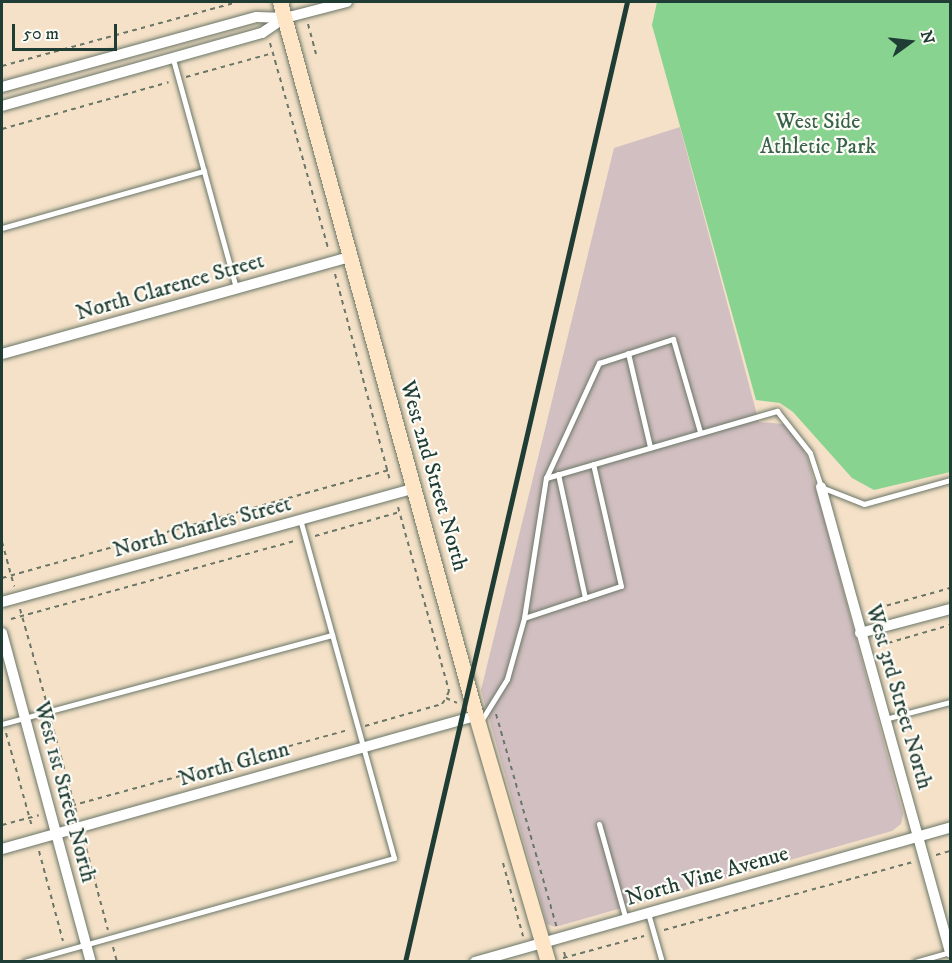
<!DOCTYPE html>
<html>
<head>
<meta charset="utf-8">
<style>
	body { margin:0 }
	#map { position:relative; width:952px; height:963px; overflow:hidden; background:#f4e1c7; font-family:"IM FELL DW Pica",serif }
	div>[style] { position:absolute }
	.industrial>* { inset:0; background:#d2bfc1 }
	.green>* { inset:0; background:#88d390 }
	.path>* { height:2px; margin-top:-1px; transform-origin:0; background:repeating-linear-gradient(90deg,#6a7667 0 4.5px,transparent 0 9px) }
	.roads { filter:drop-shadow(0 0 2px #6a7667) drop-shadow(0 0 2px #6a7667) }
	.lane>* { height:5px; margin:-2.5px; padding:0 2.5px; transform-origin:2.5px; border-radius:2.5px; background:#fff }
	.street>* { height:10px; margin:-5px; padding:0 5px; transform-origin:5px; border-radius:5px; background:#fff }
	.secondary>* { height:15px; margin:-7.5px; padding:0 7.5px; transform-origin:7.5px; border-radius:7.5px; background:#fde5c5 }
	.rail>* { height:4.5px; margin:-2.25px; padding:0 2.25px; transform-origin:2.25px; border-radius:2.25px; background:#1f3d34 }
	span { translate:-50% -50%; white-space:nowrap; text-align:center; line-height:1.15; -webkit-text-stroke:4.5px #fdfcf7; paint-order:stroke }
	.park-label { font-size:22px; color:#39624b }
	.street-label { font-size:22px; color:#1f3d34 }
	.frame { position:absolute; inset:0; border:3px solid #1f3d34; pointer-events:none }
	.north { position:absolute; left:880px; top:12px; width:60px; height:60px; -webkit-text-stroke:4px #fdfcf7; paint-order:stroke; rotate:75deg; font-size:16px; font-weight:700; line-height:24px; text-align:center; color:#1f3d34 }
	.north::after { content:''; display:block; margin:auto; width:21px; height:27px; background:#1f3d34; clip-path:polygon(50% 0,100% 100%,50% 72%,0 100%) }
	.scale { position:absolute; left:12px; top:24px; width:105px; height:27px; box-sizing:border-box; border:3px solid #1f3d34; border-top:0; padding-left:8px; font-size:18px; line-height:21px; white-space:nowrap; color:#1f3d34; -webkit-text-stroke:4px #fdfcf7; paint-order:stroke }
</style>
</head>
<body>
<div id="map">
	<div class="industrial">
		<div style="clip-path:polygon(680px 127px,759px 422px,784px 424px,796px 435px,808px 459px,903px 814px,901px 824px,892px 831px,555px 927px,547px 924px,481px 690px,614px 148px)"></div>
	</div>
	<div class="green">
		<div style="clip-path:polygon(657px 2px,950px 2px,950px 472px,874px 490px,852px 478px,793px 412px,780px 403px,756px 400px,652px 25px)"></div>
	</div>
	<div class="path">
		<div style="left:308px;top:24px;width:31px;rotate:75deg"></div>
		<div style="left:270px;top:43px;width:216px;rotate:74.2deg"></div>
		<div style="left:2px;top:66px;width:245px;rotate:-15.2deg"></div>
		<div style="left:186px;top:77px;width:90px;rotate:-15.4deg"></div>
		<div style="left:2px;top:129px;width:173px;rotate:-15.7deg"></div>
		<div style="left:335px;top:274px;width:213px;rotate:75.1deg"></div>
		<div style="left:398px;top:507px;width:191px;rotate:74.5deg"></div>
		<div style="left:449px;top:691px;width:8px;rotate:113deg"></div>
		<div style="left:446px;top:698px;width:12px;rotate:24deg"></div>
		<div style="left:315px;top:536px;width:88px;rotate:-15.8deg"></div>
		<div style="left:2px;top:542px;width:46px;rotate:74.7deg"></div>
		<div style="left:2px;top:578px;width:401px;rotate:-15.6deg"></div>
		<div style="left:20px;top:609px;width:96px;rotate:74.2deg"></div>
		<div style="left:880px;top:616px;width:8px;rotate:-104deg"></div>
		<div style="left:878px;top:608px;width:75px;rotate:-15.5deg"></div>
		<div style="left:11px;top:619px;width:295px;rotate:-15.4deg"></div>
		<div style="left:887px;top:639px;width:4px;rotate:76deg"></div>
		<div style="left:888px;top:643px;width:65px;rotate:-16.2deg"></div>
		<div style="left:496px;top:714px;width:223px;rotate:74.1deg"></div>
		<div style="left:51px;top:721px;width:97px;rotate:74.4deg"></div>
		<div style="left:365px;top:726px;width:80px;rotate:-15.9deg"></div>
		<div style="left:442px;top:704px;width:7px;rotate:-56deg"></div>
		<div style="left:6px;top:733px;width:98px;rotate:74.5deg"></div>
		<div style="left:63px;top:808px;width:295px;rotate:-15.3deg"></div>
		<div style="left:2px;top:825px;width:38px;rotate:-15deg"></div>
		<div style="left:84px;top:840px;width:93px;rotate:75.1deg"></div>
		<div style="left:39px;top:851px;width:93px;rotate:75.1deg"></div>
		<div style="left:936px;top:855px;width:15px;rotate:-16deg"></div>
		<div style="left:503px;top:863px;width:76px;rotate:74.7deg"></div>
		<div style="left:664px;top:930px;width:258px;rotate:-15.3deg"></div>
		<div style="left:113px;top:947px;width:16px;rotate:75deg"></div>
		<div style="left:564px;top:952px;width:10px;rotate:73deg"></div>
		<div style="left:563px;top:958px;width:84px;rotate:-15.2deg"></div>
	</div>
	<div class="roads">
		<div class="lane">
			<div style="left:173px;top:59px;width:238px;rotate:74.6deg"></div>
			<div style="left:2px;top:228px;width:210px;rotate:-15.8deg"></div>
			<div style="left:628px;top:353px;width:97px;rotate:76.8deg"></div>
			<div style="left:558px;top:474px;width:127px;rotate:77.7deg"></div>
			<div style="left:546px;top:478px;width:127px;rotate:-65.3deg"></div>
			<div style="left:599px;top:363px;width:78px;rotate:-18deg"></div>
			<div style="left:673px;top:339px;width:97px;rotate:73.8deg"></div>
			<div style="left:524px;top:618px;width:102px;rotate:-18.3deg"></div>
			<div style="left:621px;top:586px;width:125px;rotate:-102.9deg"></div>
			<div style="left:885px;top:719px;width:67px;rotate:-14.7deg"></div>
			<div style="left:481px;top:721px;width:49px;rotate:-58.2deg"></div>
			<div style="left:507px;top:679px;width:63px;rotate:-74.4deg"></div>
			<div style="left:524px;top:618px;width:142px;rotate:-81.1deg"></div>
			<div style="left:546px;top:478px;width:241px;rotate:-16.2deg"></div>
			<div style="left:777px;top:411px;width:53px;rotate:51.8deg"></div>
			<div style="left:810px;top:453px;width:36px;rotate:72deg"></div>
			<div style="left:821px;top:487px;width:46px;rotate:21.6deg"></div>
			<div style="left:864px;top:504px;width:89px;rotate:-15.6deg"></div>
			<div style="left:2px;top:724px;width:342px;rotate:-15.1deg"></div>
			<div style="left:599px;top:824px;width:100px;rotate:74.3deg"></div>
			<div style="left:648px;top:913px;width:51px;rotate:74.1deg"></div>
			<div style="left:24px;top:962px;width:384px;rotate:-15.7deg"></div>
			<div style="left:394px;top:858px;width:351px;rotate:-105.5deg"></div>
			<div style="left:915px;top:962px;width:36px;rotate:-16deg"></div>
		</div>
		<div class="street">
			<div style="left:2px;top:87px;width:264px;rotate:-15.4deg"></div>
			<div style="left:257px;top:17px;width:28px;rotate:2deg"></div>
			<div style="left:285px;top:18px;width:64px;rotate:-14.5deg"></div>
			<div style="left:2px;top:106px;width:270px;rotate:-15.7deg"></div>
			<div style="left:262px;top:33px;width:27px;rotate:-34deg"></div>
			<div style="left:2px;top:354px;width:360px;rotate:-15.6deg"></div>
			<div style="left:821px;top:487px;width:483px;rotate:74.5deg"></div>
			<div style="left:2px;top:602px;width:426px;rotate:-15.4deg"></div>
			<div style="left:2px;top:633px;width:341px;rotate:74.9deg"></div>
			<div style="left:860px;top:633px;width:93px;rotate:-14.9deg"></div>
			<div style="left:2px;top:849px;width:492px;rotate:-15.7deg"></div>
			<div style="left:475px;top:962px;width:494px;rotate:-15.8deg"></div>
		</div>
		<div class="secondary">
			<div style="left:280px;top:2px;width:740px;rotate:74.65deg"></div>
			<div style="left:476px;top:716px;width:256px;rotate:73.7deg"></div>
		</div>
	</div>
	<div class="rail">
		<div style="left:405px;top:962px;width:985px;rotate:-76.98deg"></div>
	</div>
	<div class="park-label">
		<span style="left:818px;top:134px">West Side<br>Athletic Park</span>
	</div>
	<div class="street-label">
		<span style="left:170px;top:287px;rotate:-16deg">North Clarence Street</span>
		<span style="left:434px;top:476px;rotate:74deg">West 2nd Street North</span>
		<span style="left:202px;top:527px;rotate:-15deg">North Charles Street</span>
		<span style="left:899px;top:697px;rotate:74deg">West 3rd Street North</span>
		<span style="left:234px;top:764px;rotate:-16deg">North Glenn</span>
		<span style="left:65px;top:792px;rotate:75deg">West 1st Street North</span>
		<span style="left:707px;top:876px;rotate:-16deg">North Vine Avenue</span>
	</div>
	<div class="frame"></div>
	<div class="north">N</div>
	<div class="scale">50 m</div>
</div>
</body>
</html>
